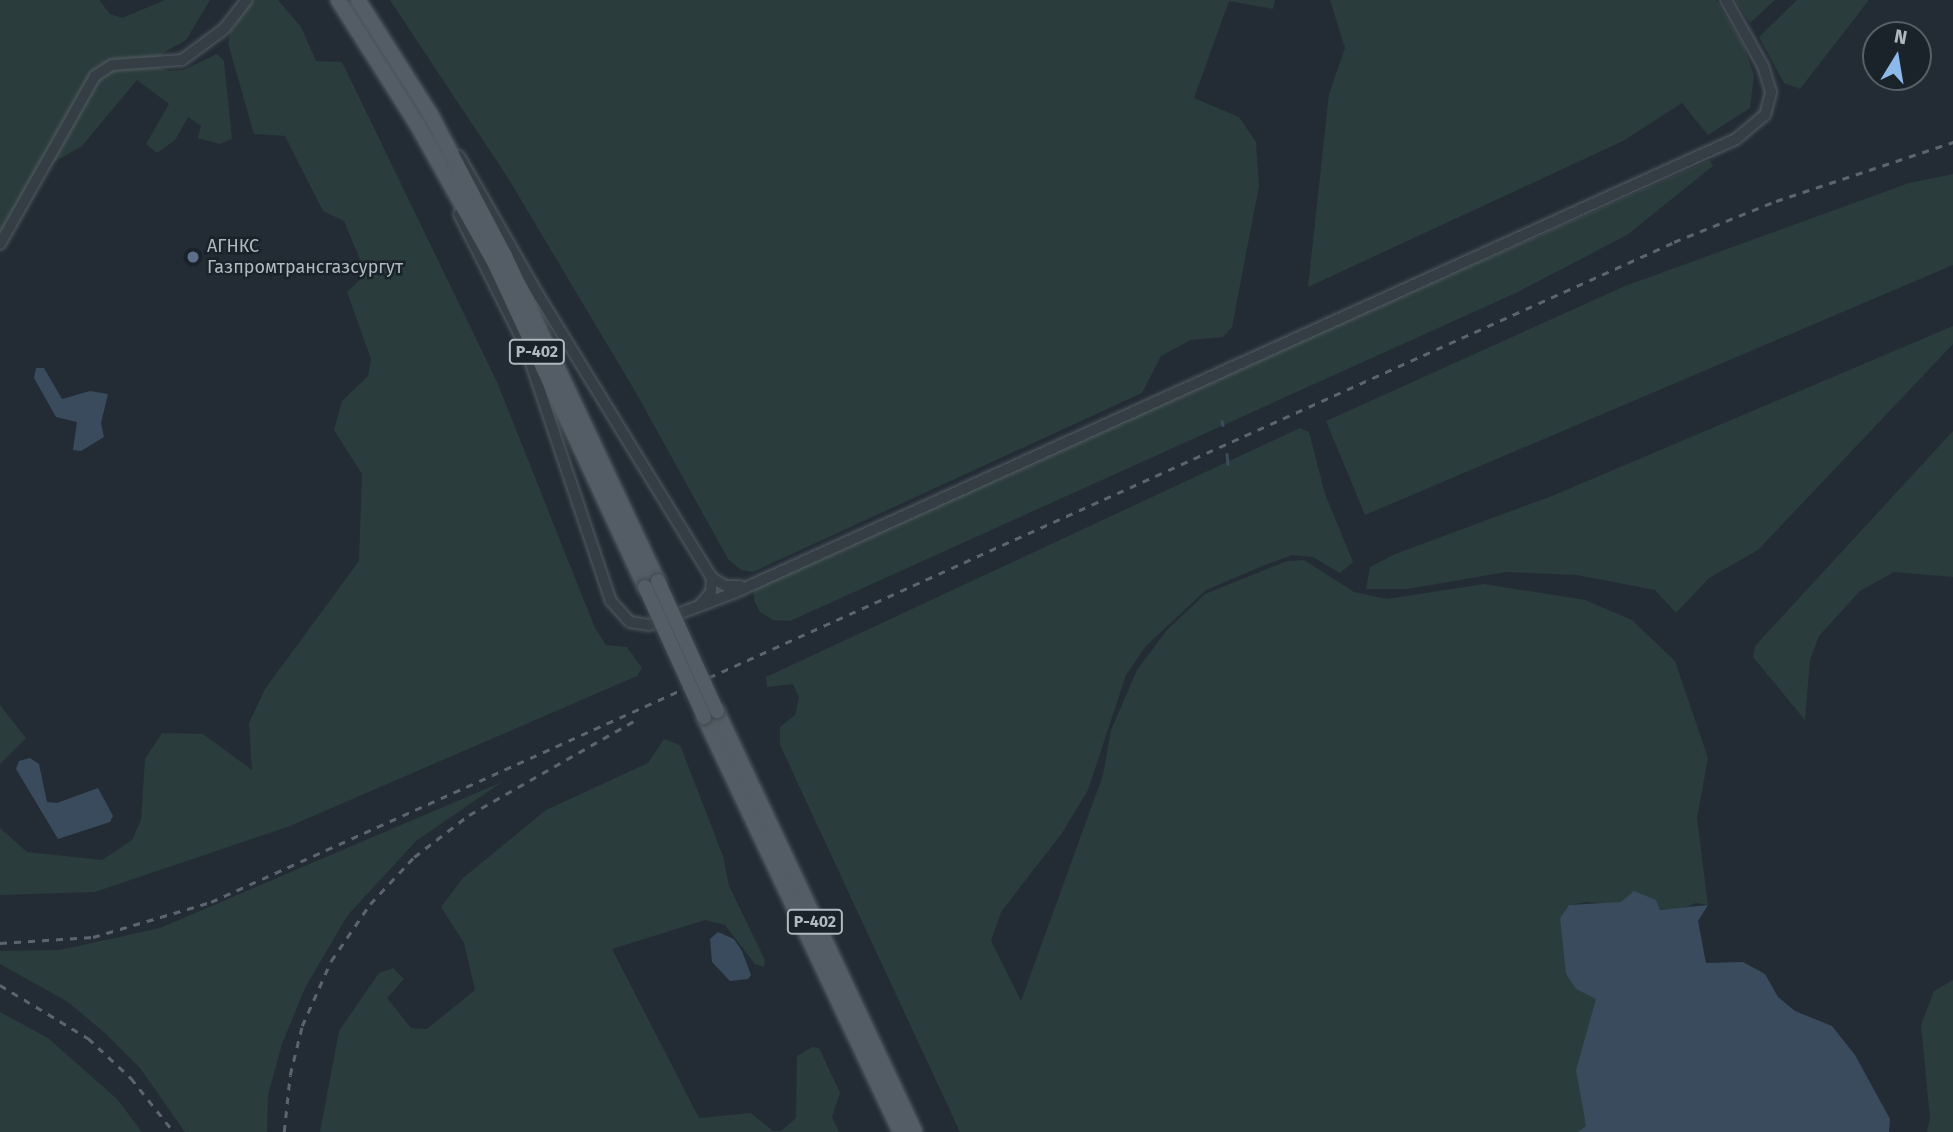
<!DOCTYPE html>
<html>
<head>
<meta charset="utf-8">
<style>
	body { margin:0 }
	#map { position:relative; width:1953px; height:1132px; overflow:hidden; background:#232c35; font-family:"Fira Sans",sans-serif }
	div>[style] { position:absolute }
	.green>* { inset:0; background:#2a3c3b }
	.water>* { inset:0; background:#394b5c }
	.stream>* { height:2.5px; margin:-1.25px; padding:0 1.25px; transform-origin:1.25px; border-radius:1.25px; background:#394b5c }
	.roads { filter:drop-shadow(0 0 2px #535c63) drop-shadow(0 0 2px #535c63) }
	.minor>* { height:10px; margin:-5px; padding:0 5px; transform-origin:5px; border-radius:5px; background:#363e45 }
	.major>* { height:14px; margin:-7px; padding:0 7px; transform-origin:7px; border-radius:7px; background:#545d65 }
	.rail>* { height:2.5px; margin-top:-1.25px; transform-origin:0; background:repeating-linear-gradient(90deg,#5c656f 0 7px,transparent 0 14px) }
	.bridges { filter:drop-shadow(0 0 2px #3f474f) drop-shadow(0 0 2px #3f474f) }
	.major-bridge>* { height:14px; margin:-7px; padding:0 7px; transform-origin:7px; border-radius:7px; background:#545d65 }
	.dots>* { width:19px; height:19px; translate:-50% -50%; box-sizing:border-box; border:4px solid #1b232a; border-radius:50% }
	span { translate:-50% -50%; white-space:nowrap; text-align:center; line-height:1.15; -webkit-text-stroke:5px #1b232a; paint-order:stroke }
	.shield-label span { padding:2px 5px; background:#1b232a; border:2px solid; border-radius:5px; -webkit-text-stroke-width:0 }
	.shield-label { font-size:16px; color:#b0b9c2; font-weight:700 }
	.poi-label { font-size:18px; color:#b0b9c2 }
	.left { translate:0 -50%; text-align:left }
	.north { position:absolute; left:1862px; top:21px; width:70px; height:70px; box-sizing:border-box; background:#1b232a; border:2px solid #575f67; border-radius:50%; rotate:11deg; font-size:19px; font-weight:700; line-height:28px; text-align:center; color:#b0b9c2 }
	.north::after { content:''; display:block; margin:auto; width:24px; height:32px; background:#8db9ea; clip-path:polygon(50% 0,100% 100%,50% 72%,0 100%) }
</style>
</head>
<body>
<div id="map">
	<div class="green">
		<div style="clip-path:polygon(0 0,99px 0,110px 14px,122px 18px,165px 0,210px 0,186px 40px,163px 53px,153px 65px,169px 71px,183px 70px,217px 54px,224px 61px,232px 139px,220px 144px,198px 138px,201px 126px,188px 117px,175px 140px,157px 153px,146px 144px,169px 104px,137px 80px,82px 146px,40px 170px,0 235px)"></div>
		<div style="clip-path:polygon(252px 0,278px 0,301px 27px,316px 61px,342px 62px,497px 382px,595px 628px,606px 645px,627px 647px,642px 668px,637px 676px,290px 826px,95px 892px,0 895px,0 828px,27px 852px,102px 860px,132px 840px,141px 820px,145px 759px,162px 733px,203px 734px,252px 770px,249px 723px,265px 689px,359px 561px,362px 474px,334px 430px,342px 401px,368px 376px,371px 359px,347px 292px,366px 274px,344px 221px,323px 211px,285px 136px,254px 134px,228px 43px,230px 32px)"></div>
		<div style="clip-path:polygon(390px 0,1275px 0,1273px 9px,1229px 1px,1194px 98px,1239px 117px,1256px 142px,1259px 186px,1232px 327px,1223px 337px,1191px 340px,1161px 356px,1142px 393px,753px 572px,741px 570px,728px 559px,635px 391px,508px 178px)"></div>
		<div style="clip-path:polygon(1330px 0,1716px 0,1744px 47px,1754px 75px,1750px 108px,1708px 135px,1682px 103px,1623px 141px,1308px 287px,1329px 94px,1345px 48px)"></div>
		<div style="clip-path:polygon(1735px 0,1775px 0,1750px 23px)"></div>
		<div style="clip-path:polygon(1797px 0,1869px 0,1800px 89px,1784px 83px,1759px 37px)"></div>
		<div style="clip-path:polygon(1710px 160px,1713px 166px,1627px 235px,1518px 292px,790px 621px,773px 620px,760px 612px,754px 600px,754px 590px,920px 510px)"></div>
		<div style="clip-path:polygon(1953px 174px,1953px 265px,1365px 515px,1326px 421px,1625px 286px,1909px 183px)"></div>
		<div style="clip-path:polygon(1953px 326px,1953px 344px,1758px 550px,1709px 578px,1676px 613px,1655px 590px,1577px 575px,1506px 572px,1407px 589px,1366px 589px,1370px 567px,1395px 554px,1552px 496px)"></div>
		<div style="clip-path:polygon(1300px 428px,1309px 432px,1325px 494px,1353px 562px,1340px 573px,1313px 557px,1292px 555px,1265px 565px,1206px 590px,1146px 646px,1126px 675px,1088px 790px,1062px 833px,1001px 912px,991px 941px,1021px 1001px,1103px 775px,1111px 730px,1137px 670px,1167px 630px,1205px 594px,1287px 561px,1304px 560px,1354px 592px,1387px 599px,1484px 584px,1585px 600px,1632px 620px,1675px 661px,1708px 758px,1697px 818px,1708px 905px,1696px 903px,1678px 911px,1587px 902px,1569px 905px,1560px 918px,1576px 989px,1596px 998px,1586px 1126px,1577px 1132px,960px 1132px,780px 745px,780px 727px,795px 715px,799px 697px,793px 684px,767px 687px,766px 677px)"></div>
		<div style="clip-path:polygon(1953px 431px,1953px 577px,1894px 572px,1860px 591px,1819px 636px,1810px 660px,1805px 720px,1753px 657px,1755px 646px)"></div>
		<div style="clip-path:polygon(0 705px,26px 738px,0 764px)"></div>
		<div style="clip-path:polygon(664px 739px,680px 745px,723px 856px,729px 886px,765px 960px,764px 967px,755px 964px,725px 925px,705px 920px,612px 949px,699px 1118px,751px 1113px,773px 1131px,781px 1131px,796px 1118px,797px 1056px,812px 1047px,819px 1048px,840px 1093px,832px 1117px,839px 1132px,320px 1132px,339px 1031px,379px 973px,393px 968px,404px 979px,387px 998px,411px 1028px,427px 1029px,475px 990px,464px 943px,441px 907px,463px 878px,546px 810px,648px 763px)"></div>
		<div style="clip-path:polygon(502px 782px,416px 841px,347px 916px,305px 988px,282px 1044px,268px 1095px,267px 1132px,185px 1132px,140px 1068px,105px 1033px,68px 1002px,0 964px,0 951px,60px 950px,160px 928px)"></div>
		<div style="clip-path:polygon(1953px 980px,1953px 1132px,1927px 1132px,1930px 1118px,1921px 1025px,1934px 991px)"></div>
		<div style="clip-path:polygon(0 1012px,48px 1038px,117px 1099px,142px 1132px,0 1132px)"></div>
	</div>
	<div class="water">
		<div style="clip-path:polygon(36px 368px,44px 368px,62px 399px,90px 391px,108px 394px,101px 423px,104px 437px,81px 451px,73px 450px,77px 422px,56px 417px,34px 378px)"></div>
		<div style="clip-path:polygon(30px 758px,39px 764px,47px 802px,57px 803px,98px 788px,113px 816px,110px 822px,58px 839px,16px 769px,19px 761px)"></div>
		<div style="clip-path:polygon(1634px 891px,1656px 900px,1660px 910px,1708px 905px,1698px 921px,1706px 963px,1743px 962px,1765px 974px,1778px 997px,1795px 1011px,1832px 1026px,1855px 1055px,1890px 1119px,1889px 1132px,1577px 1132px,1586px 1126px,1576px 1070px,1596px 999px,1576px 989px,1566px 974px,1560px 918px,1569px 905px,1621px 902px)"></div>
		<div style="clip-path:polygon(718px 932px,734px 939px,742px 951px,751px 975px,748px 979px,730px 981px,712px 962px,710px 939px)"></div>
	</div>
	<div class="stream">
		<div style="left:1222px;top:421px;width:4px;rotate:76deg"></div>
		<div style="left:1227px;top:454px;width:10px;rotate:84deg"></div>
	</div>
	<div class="roads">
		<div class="minor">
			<div style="left:459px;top:156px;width:161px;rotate:60.3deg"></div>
			<div style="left:539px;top:296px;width:331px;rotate:58.5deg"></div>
			<div style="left:712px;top:578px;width:16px;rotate:30deg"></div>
			<div style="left:726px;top:586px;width:14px"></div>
			<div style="left:459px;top:214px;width:148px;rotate:63.4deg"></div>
			<div style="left:525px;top:346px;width:269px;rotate:71.4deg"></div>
			<div style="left:611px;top:601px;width:28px;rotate:48deg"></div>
			<div style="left:630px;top:622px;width:19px;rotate:9deg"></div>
			<div style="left:649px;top:625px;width:93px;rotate:-20.8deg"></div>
			<div style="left:736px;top:592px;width:1098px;rotate:-24.37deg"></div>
			<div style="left:1736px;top:139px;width:38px;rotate:-40deg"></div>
			<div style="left:1765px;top:115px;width:24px;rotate:-75deg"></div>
			<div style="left:1771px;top:92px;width:27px;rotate:-107deg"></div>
			<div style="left:1763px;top:66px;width:76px;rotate:-119.3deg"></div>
			<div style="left:0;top:244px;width:193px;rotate:-60.5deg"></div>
			<div style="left:95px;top:76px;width:20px;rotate:-33deg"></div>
			<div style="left:112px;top:65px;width:70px;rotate:-4.1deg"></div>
			<div style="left:182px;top:60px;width:52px;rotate:-36.4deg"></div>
			<div style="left:224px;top:29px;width:37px;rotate:-52deg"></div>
			<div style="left:700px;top:605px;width:17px;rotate:-50deg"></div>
			<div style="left:711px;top:592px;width:14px;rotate:-86deg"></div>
		</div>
		<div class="major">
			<div style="left:338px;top:0;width:146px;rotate:57.6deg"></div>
			<div style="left:416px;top:123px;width:159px;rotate:60.7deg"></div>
			<div style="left:494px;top:262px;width:358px;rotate:65.1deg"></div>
			<div style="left:358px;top:0;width:136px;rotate:57.6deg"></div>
			<div style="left:431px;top:115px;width:159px;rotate:62.3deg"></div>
			<div style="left:505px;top:256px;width:359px;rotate:64.8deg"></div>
			<div style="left:717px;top:711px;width:465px;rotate:64.8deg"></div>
			<div style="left:704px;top:717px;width:459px;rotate:64.7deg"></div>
		</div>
	</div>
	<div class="rail">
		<div style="left:0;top:943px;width:93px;rotate:-3.7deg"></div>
		<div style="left:93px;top:937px;width:123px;rotate:-16.5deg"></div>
		<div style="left:211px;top:902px;width:1605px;rotate:-24.28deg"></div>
		<div style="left:1674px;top:242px;width:110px;rotate:-21.9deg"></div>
		<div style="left:1776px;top:201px;width:187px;rotate:-18.4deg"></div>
		<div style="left:0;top:985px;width:103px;rotate:31.1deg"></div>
		<div style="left:88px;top:1038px;width:59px;rotate:42.9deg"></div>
		<div style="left:131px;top:1078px;width:69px;rotate:51.5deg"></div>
		<div style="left:284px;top:1132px;width:57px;rotate:-84deg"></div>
		<div style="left:290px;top:1075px;width:50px;rotate:-76.2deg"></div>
		<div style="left:302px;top:1026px;width:71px;rotate:-66deg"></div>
		<div style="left:331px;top:961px;width:69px;rotate:-55.6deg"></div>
		<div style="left:370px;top:904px;width:64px;rotate:-46.9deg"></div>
		<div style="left:414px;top:857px;width:69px;rotate:-37.4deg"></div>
		<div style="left:469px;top:815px;width:190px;rotate:-29.7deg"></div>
	</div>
	<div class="bridges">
		<div class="major-bridge">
			<div style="left:658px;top:581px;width:143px;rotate:65.6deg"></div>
			<div style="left:645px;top:587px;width:143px;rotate:65.6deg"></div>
		</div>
	</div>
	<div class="dots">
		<div style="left:193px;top:257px;background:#5c6f8a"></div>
	</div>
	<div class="shield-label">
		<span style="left:537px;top:352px">Р-402</span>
		<span style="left:815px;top:922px">Р-402</span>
	</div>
	<div class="poi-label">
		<span class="left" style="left:207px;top:257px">АГНКС<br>Газпромтрансгазсургут</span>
	</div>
	<div class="north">N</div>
</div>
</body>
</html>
